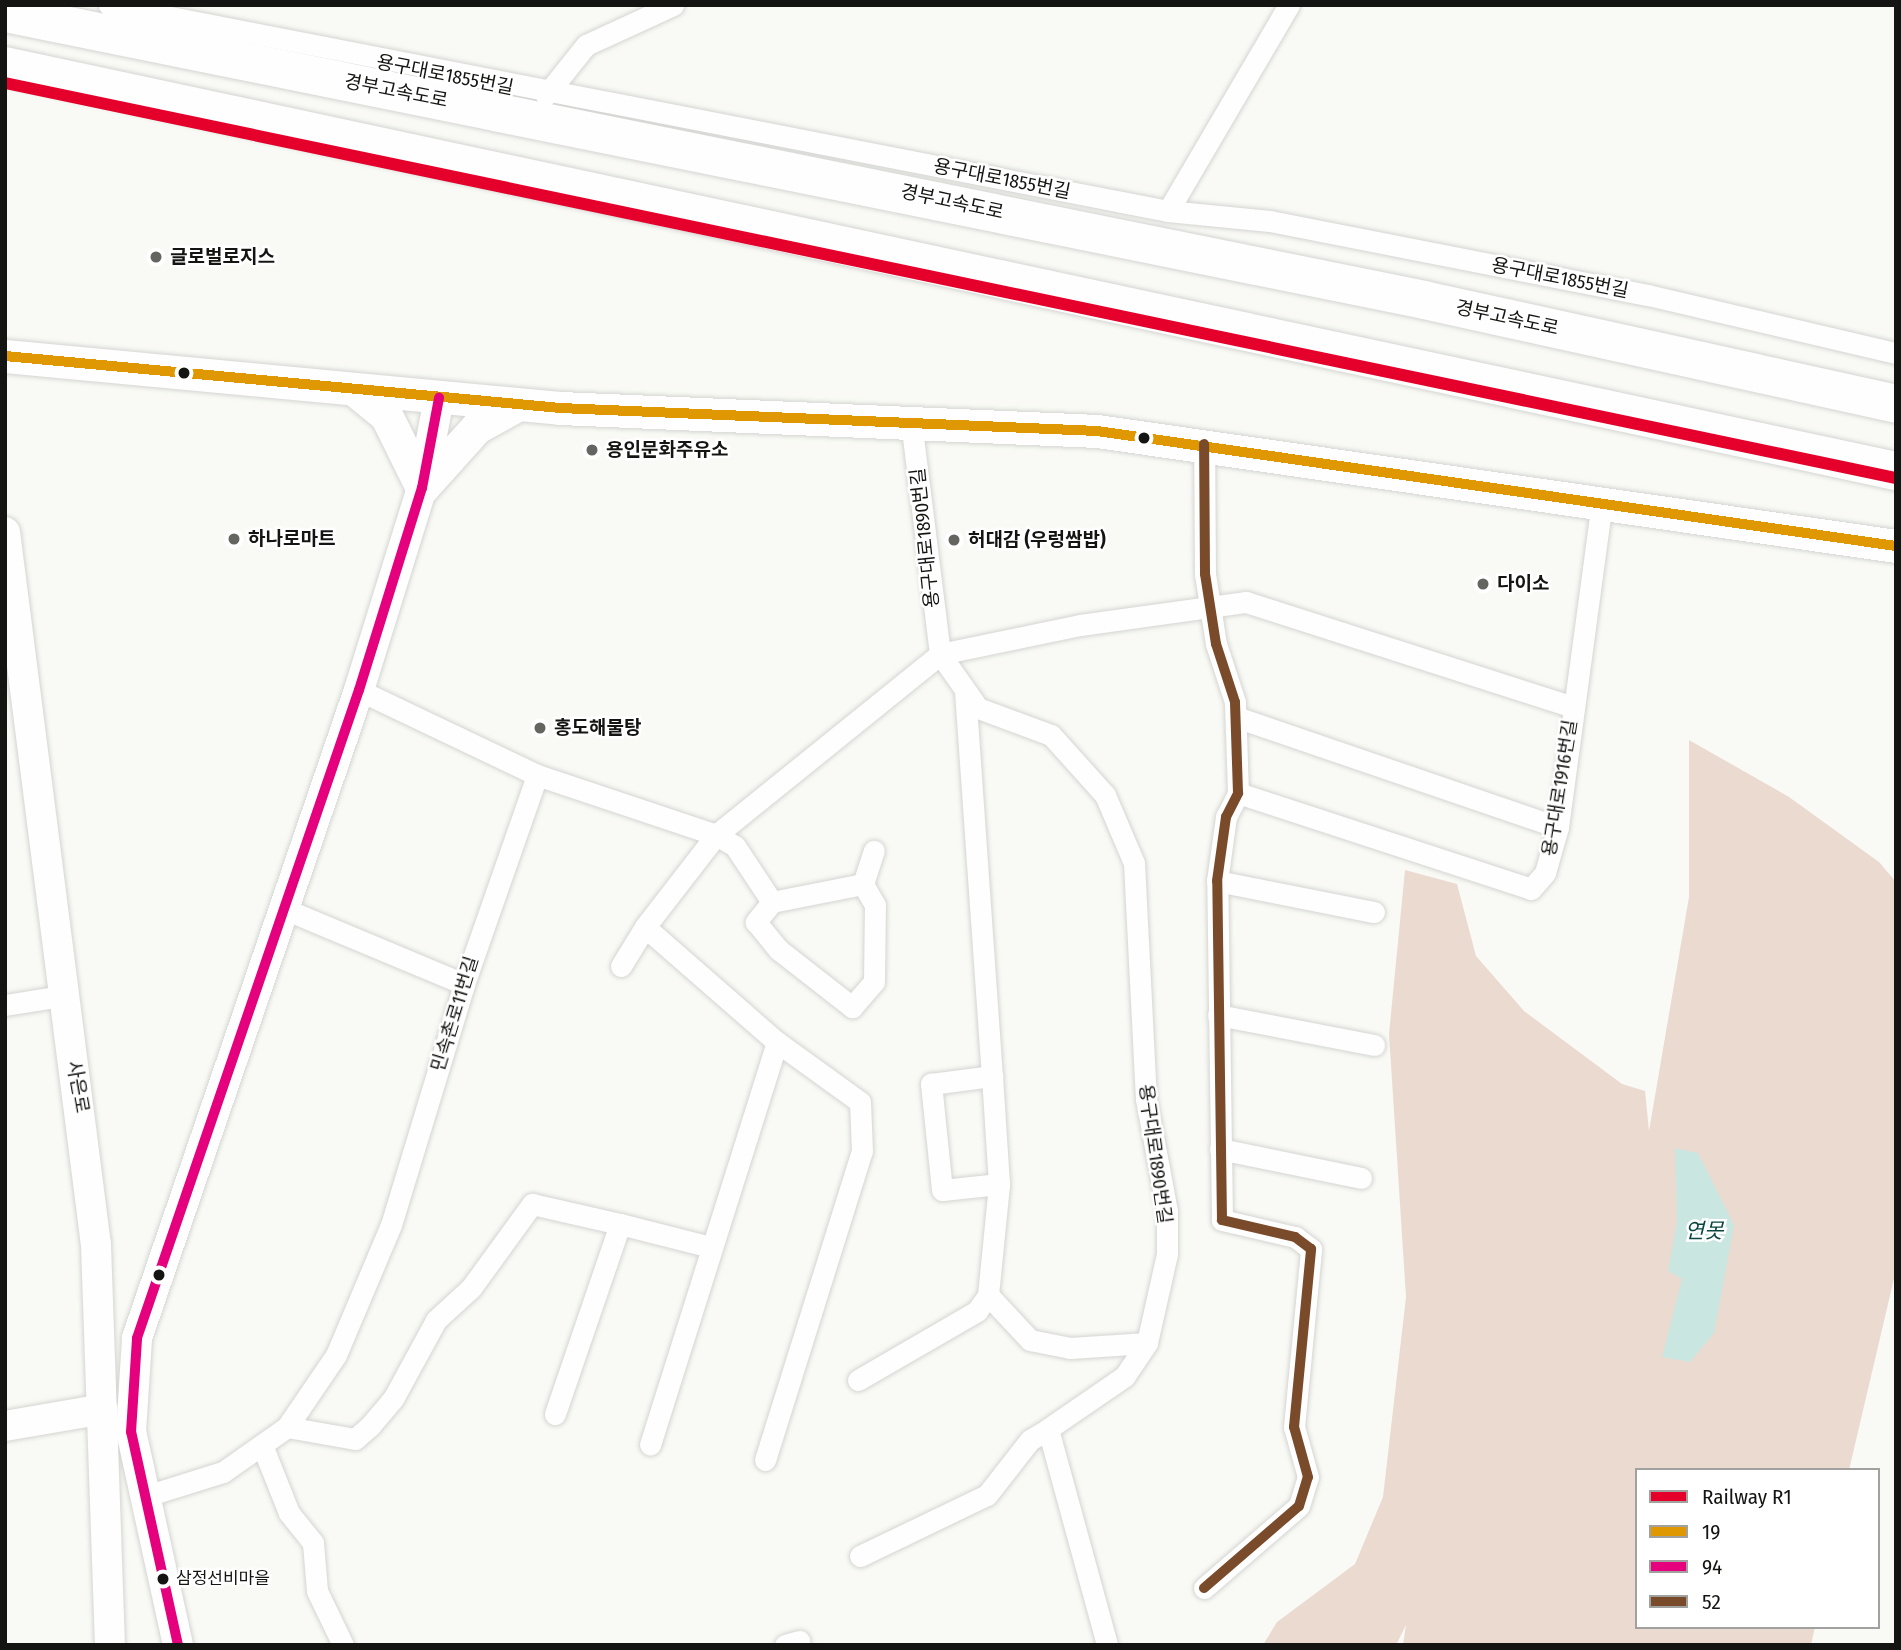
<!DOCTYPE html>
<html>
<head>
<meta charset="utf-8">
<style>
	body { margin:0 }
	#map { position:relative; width:1901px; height:1650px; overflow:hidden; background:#f9faf5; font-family:"Fira Sans Condensed","Noto Sans KR",sans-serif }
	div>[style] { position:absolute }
	.green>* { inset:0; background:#ebdacf }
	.water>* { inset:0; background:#c9e6e0 }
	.roads { filter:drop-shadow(0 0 2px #d4d5d2) drop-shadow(0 0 2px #d4d5d2) }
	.street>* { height:21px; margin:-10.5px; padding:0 10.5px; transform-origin:10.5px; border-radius:10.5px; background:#fefefe }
	.secondary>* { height:30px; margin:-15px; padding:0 15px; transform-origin:15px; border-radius:15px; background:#fefefe }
	.primary>* { height:33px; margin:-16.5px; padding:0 16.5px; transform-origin:16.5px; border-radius:16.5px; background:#fefefe }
	.highway>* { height:38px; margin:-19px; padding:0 19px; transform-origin:19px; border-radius:19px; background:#fefefe }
	.bus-1>* { height:10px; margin:-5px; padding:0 5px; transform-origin:5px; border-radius:5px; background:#e09802 }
	.bus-2>* { height:10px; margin:-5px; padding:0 5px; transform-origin:5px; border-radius:5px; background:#e5007d }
	.bus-3>* { height:10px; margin:-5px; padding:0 5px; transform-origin:5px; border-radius:5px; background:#7a4b2a }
	.rail-1>* { height:12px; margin:-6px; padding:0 6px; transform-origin:6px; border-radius:6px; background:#e4002b }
	.dots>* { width:19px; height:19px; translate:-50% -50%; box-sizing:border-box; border:4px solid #fff; border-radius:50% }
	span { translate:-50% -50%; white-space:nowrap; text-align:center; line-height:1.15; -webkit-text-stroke:5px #fff; paint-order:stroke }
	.bus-label { font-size:17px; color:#141512 }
	.left { translate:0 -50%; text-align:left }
	.street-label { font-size:19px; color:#141512 }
	.poi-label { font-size:19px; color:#141512; font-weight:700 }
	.water-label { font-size:21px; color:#094640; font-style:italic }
	.frame { position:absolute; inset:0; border:7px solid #141512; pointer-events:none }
	.legend { position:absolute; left:1635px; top:1468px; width:245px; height:161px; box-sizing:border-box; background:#fff; border:2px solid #a1a1a0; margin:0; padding:9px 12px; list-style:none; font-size:21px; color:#141512 }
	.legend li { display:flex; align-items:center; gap:14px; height:35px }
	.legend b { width:35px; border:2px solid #a1a1a0 }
</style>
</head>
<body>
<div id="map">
	<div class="green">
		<div style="clip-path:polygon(1689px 740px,1789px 797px,1879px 862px,1896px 882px,1896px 1270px,1849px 1470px,1637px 1470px,1637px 1627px,1815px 1627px,1811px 1645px,1403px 1645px,1406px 1625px,1396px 1645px,1263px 1645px,1277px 1622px,1355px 1564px,1383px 1497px,1406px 1297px,1389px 1034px,1405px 870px,1457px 884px,1476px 956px,1524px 1011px,1622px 1084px,1645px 1091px,1649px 1131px,1689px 897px)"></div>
	</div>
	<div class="water">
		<div style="clip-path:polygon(1675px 1148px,1698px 1153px,1734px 1225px,1714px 1333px,1690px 1362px,1662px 1357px,1682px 1279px,1668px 1271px,1677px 1222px)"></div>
	</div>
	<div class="roads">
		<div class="street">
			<div style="left:109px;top:5px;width:1079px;rotate:11.01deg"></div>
			<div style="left:1168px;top:211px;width:102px;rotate:5.6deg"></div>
			<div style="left:1270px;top:221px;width:385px;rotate:11.1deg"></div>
			<div style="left:1648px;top:295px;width:255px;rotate:13.2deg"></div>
			<div style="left:546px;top:95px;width:64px;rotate:-51.3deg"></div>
			<div style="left:586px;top:45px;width:96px;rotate:-24.7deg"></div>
			<div style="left:1168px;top:211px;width:239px;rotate:-59.6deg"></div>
			<div style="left:911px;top:421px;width:235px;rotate:82.9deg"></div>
			<div style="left:940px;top:654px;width:66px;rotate:54.9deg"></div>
			<div style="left:978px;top:708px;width:78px;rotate:20.3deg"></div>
			<div style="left:1051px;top:735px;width:81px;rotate:48deg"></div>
			<div style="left:1105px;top:795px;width:74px;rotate:66.9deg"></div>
			<div style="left:1134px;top:863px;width:236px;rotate:87.1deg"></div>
			<div style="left:1146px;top:1099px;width:114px;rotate:79.4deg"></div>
			<div style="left:1167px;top:1211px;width:43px;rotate:90deg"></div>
			<div style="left:1167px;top:1254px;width:91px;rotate:102.7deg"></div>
			<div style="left:1147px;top:1343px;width:40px;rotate:124deg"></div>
			<div style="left:1125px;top:1376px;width:93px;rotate:145.5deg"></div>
			<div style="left:1048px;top:1429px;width:224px;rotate:74.7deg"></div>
			<div style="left:965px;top:691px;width:386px;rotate:86deg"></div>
			<div style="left:992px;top:1076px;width:108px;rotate:86.3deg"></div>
			<div style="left:999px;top:1184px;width:57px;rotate:174deg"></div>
			<div style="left:942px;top:1190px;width:107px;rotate:-95.9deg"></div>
			<div style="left:931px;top:1084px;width:62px;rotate:-7.5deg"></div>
			<div style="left:1236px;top:717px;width:340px;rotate:18.9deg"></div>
			<div style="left:537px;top:775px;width:189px;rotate:18.5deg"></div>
			<div style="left:716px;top:835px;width:116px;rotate:127.7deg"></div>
			<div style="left:645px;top:927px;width:175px;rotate:41.1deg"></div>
			<div style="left:777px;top:1042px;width:422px;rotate:107.5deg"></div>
			<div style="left:1238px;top:793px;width:308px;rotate:18.1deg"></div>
			<div style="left:1531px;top:889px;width:21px;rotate:-49deg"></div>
			<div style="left:1545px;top:873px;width:48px;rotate:-74.2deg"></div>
			<div style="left:1558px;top:827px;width:327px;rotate:-82.3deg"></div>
			<div style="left:1217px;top:881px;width:160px;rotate:11.2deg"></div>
			<div style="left:863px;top:884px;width:35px;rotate:-72deg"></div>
			<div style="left:772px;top:902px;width:26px;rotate:129deg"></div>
			<div style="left:756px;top:922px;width:36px;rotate:51deg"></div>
			<div style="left:779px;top:950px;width:93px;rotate:38deg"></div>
			<div style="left:852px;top:1007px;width:33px;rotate:-49deg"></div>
			<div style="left:874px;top:982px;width:77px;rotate:-89.3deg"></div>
			<div style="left:875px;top:905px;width:24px;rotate:-120deg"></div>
			<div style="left:863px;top:884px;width:93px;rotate:168.8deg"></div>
			<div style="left:772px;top:902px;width:67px;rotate:-123.5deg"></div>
			<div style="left:735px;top:846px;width:22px;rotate:-150deg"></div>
			<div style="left:716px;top:835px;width:288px;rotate:-38.9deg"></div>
			<div style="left:940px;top:654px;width:143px;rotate:-11.7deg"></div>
			<div style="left:1080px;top:625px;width:168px;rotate:-7.9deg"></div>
			<div style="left:1246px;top:602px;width:343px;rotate:17.8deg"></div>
			<div style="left:287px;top:910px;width:192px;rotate:22.7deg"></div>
			<div style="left:621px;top:966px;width:46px;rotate:-58.4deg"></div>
			<div style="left:5px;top:1005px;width:58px;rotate:-9deg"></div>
			<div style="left:1218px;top:1015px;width:159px;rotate:10.9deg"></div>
			<div style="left:1220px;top:1149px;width:144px;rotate:11.6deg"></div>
			<div style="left:620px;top:1224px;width:94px;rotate:14.2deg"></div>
			<div style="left:988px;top:1295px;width:62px;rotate:47deg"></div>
			<div style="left:1030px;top:1340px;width:41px;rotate:11.3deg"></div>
			<div style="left:1070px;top:1348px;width:77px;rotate:-3.7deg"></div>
			<div style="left:858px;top:1380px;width:138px;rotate:-30.1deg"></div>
			<div style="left:977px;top:1311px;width:19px;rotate:-55deg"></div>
			<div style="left:988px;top:1295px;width:112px;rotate:-84.3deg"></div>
			<div style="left:287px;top:1427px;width:69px;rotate:10deg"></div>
			<div style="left:355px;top:1439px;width:20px;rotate:-41deg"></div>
			<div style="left:370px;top:1426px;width:35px;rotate:-50deg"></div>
			<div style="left:393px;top:1399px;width:90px;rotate:-61.4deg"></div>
			<div style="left:436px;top:1320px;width:47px;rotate:-42.4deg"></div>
			<div style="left:471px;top:1288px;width:104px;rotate:-54deg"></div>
			<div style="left:532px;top:1204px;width:90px;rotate:12.8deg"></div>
			<div style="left:620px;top:1224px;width:201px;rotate:108.9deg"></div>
			<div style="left:262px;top:1445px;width:73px;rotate:68.3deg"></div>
			<div style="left:289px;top:1513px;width:38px;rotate:51deg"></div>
			<div style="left:313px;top:1543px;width:48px;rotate:85.2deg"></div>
			<div style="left:317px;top:1591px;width:60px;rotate:64.3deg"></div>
			<div style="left:765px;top:1460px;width:324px;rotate:-72.6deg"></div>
			<div style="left:862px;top:1151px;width:49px;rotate:-92.3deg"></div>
			<div style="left:860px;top:1102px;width:102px;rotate:-144.1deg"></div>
			<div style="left:143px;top:1497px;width:84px;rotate:-17.4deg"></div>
			<div style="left:223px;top:1472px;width:78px;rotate:-35.1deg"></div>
			<div style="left:287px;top:1427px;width:87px;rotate:-55.8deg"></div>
			<div style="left:336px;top:1355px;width:141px;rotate:-67.1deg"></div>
			<div style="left:391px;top:1225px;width:252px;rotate:-73.1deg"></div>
			<div style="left:464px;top:984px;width:221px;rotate:-70.7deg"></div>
			<div style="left:537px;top:775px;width:197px;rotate:-154.5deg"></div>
			<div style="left:860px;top:1556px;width:141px;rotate:-25.7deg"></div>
			<div style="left:987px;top:1495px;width:70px;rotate:-52deg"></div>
			<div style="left:1030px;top:1440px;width:21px;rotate:-31deg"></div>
			<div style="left:1204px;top:1588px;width:125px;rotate:-40.8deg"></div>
			<div style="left:1299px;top:1506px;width:30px;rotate:-73deg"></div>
			<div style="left:1308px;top:1477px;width:52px;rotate:-105.6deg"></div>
			<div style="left:1294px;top:1427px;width:179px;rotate:-84.5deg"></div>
			<div style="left:1311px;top:1249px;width:20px;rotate:-143deg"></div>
			<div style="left:1295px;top:1237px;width:75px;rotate:-166.9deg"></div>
			<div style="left:1222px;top:1220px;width:339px;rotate:-90.8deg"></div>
			<div style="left:1217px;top:881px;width:65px;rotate:-82deg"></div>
			<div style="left:1226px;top:817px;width:27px;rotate:-63deg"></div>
			<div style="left:1238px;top:793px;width:91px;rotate:-91.9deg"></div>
			<div style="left:1235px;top:702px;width:61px;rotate:-108.1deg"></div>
			<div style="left:1216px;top:644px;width:71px;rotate:-98.9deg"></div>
			<div style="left:1205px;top:574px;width:130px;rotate:-90.4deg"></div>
			<div style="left:785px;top:1645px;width:15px;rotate:-16deg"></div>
		</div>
		<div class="secondary">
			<div style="left:5px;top:532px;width:719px;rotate:82.73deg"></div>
			<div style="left:96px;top:1245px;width:400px;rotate:88deg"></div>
			<div style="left:5px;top:1426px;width:99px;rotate:-9.8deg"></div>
			<div style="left:178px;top:1645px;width:218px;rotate:-102.4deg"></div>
			<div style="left:131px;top:1432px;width:94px;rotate:-86.3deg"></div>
			<div style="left:137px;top:1338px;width:685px;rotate:-71.09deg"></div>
			<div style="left:359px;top:690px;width:212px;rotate:-72.7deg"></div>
			<div style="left:422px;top:488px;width:92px;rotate:-79.3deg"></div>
		</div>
		<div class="primary">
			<div style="left:5px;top:356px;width:557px;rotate:5.35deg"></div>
			<div style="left:560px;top:408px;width:537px;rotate:2.45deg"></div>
			<div style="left:1097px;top:431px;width:807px;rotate:8.19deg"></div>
			<div style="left:356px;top:391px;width:38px;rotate:39deg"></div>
			<div style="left:386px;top:415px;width:81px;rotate:63.7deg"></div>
			<div style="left:422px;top:488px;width:82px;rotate:-48deg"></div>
			<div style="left:477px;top:427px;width:46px;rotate:-28.8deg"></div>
		</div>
		<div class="highway">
			<div style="left:5px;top:13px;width:1448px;rotate:11.43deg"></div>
			<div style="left:1424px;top:300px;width:483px;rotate:12.4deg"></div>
			<div style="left:5px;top:66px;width:1934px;rotate:12.09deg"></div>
		</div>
	</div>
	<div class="bus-1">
		<div style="left:5px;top:356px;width:557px;rotate:5.35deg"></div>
		<div style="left:560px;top:408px;width:537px;rotate:2.45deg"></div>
		<div style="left:1097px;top:431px;width:807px;rotate:8.19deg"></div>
	</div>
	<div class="bus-2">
		<div style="left:178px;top:1645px;width:218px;rotate:-102.4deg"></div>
		<div style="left:131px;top:1432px;width:94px;rotate:-86.3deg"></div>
		<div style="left:137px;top:1338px;width:685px;rotate:-71.09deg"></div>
		<div style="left:359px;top:690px;width:212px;rotate:-72.7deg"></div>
		<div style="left:422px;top:488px;width:92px;rotate:-79.3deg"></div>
	</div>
	<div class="bus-3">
		<div style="left:1204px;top:1588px;width:125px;rotate:-40.8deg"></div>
		<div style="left:1299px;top:1506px;width:30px;rotate:-73deg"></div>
		<div style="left:1308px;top:1477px;width:52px;rotate:-105.6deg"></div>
		<div style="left:1294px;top:1427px;width:179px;rotate:-84.5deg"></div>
		<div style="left:1311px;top:1249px;width:20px;rotate:-143deg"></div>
		<div style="left:1295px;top:1237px;width:75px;rotate:-166.9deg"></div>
		<div style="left:1222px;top:1220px;width:339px;rotate:-90.8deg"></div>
		<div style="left:1217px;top:881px;width:65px;rotate:-82deg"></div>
		<div style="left:1226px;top:817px;width:27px;rotate:-63deg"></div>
		<div style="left:1238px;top:793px;width:91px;rotate:-91.9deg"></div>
		<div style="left:1235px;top:702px;width:61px;rotate:-108.1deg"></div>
		<div style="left:1216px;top:644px;width:71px;rotate:-98.9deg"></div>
		<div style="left:1205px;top:574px;width:130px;rotate:-90.4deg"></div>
	</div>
	<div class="rail-1">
		<div style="left:5px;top:83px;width:1932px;rotate:11.8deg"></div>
	</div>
	<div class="dots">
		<div style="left:156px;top:257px;background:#646561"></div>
		<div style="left:184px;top:373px;background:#141512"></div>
		<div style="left:1144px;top:438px;background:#141512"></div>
		<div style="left:592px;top:450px;background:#646561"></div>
		<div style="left:234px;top:539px;background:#646561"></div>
		<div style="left:954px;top:540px;background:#646561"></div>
		<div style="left:1483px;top:584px;background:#646561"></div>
		<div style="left:540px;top:728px;background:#646561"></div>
		<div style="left:159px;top:1275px;background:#141512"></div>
		<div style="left:163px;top:1579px;background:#141512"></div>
	</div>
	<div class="bus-label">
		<span class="left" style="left:176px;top:1579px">삼정선비마을</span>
	</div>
	<div class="street-label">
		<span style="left:445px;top:75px;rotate:11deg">용구대로1855번길</span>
		<span style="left:396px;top:91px;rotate:11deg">경부고속도로</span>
		<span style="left:1002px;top:179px;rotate:11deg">용구대로1855번길</span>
		<span style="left:952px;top:202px;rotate:12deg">경부고속도로</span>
		<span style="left:1560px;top:278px;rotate:11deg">용구대로1855번길</span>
		<span style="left:1507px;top:318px;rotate:12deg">경부고속도로</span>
		<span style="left:925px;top:538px;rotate:-96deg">용구대로1890번길</span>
		<span style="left:1560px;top:788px;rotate:-81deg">용구대로1916번길</span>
		<span style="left:455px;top:1014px;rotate:-73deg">민속촌로11번길</span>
		<span style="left:78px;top:1087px;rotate:80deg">사은로</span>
		<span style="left:1155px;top:1154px;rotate:82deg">용구대로1890번길</span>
	</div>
	<div class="poi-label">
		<span class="left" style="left:170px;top:257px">글로벌로지스</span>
		<span class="left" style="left:606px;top:450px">용인문화주유소</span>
		<span class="left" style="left:248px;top:539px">하나로마트</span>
		<span class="left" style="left:968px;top:540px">허대감 (우렁쌈밥)</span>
		<span class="left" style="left:1497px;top:584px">다이소</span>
		<span class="left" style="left:554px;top:728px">홍도해물탕</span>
	</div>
	<div class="water-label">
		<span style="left:1704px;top:1231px">연못</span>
	</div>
	<div class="frame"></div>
	<ul class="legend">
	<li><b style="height:9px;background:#e4002b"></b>Railway R1</li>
	<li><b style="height:9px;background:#e09802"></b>19</li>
	<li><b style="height:9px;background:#e5007d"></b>94</li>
	<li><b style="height:9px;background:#7a4b2a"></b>52</li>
	</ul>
</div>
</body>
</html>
